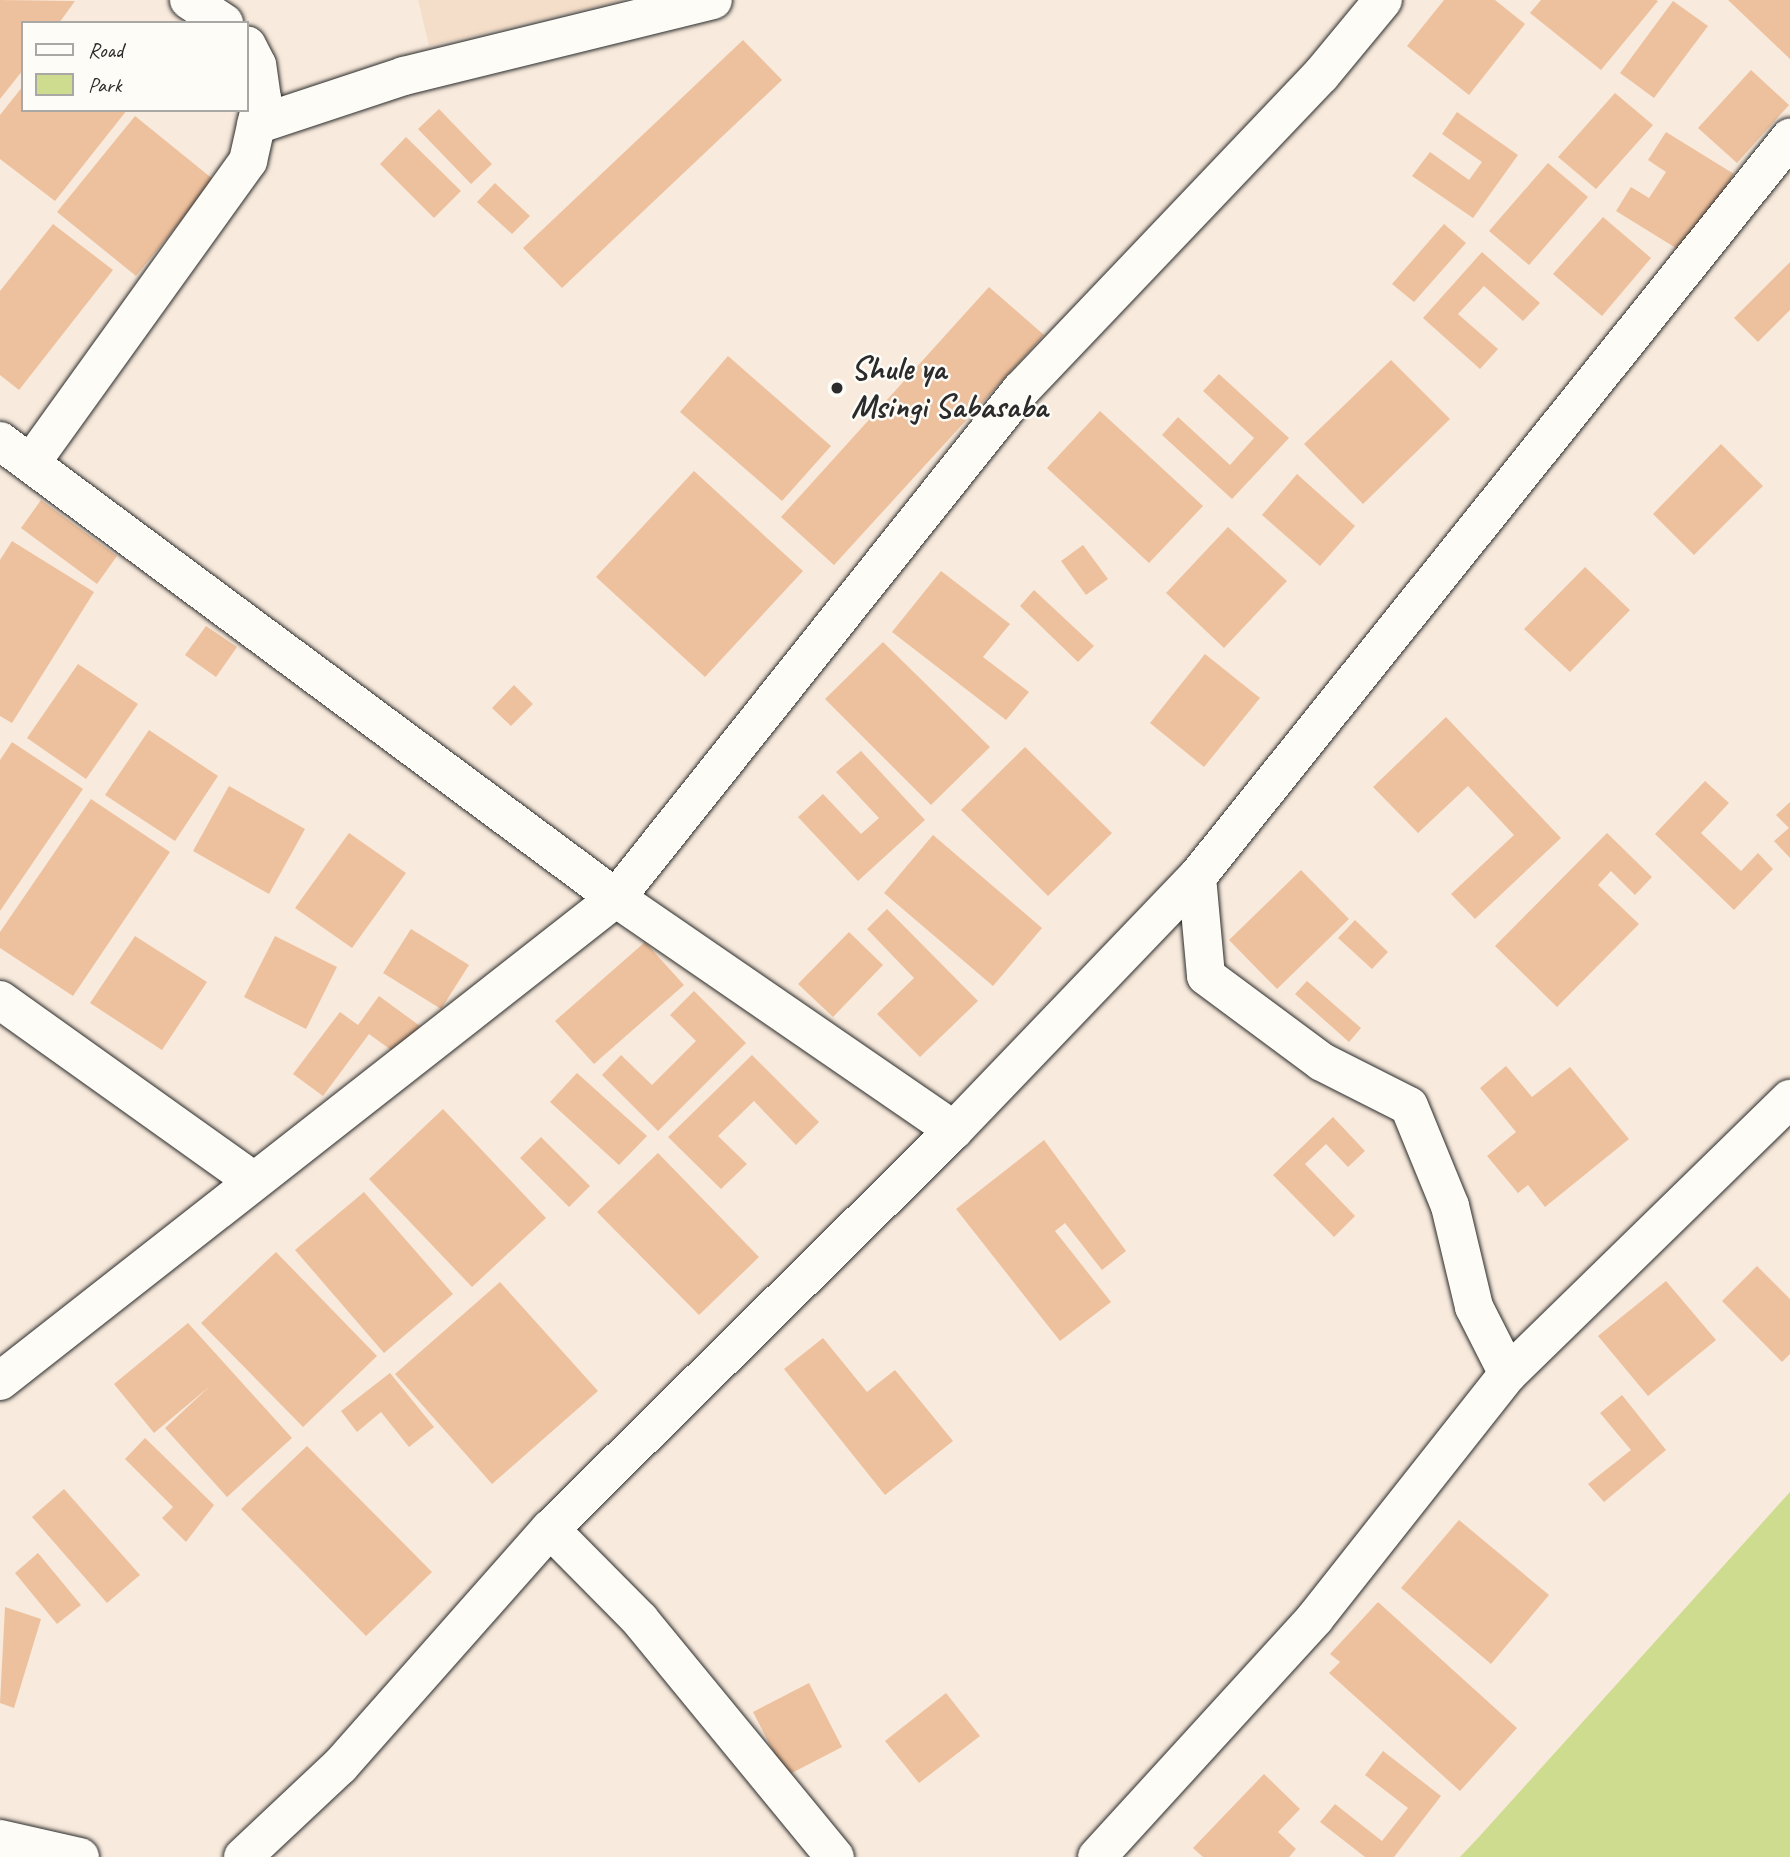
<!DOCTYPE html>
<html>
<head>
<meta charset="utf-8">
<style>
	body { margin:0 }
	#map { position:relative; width:1790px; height:1857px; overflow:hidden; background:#f8eadc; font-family:Caveat,sans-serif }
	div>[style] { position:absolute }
	.built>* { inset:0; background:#f5dec9 }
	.green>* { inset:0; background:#cedc90 }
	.building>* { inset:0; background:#eec19e }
	.roads { filter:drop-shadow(0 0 2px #2b2b2b) drop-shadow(0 0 2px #2b2b2b) }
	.minor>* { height:38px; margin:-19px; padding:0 19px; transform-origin:19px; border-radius:19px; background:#fdfcf7 }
	.dots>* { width:19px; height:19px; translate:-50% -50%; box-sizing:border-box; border:4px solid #fdfcf7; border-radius:50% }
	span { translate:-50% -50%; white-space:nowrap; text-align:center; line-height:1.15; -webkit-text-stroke:5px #fdfcf7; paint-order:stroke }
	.poi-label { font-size:33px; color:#2b2b2b; font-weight:700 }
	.left { translate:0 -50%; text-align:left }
	.legend { position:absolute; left:21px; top:21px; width:228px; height:91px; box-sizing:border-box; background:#fdfcf7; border:2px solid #a9a8a5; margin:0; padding:9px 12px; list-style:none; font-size:21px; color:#2b2b2b }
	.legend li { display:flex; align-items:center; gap:14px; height:35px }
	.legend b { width:35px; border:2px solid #a9a8a5 }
</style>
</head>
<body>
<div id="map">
	<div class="built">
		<div style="clip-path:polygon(418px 0,624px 0,429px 46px)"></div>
	</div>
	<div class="green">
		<div style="clip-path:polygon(1790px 1492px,1790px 1857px,1460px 1857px,1478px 1838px)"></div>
	</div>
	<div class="building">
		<div style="clip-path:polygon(0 0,75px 1px,59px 23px,23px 23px,23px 70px,0 99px)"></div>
		<div style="clip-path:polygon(1444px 0,1495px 0,1525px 24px,1469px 95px,1407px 46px)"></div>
		<div style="clip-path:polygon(1541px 0,1656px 0,1658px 1px,1601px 70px,1530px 13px)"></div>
		<div style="clip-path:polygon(1728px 0,1790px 0,1790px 59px)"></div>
		<div style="clip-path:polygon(1673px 1px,1708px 26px,1654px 98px,1620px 73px)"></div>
		<div style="clip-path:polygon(743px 40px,782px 80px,562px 288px,523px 248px)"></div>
		<div style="clip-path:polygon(1751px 70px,1789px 105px,1737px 163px,1698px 128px)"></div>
		<div style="clip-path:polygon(23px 86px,23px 110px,127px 110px,55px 201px,0 159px,0 115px)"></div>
		<div style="clip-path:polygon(1615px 93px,1653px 125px,1596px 189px,1558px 157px)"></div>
		<div style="clip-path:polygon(439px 109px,492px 164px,471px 184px,418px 129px)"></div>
		<div style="clip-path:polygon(1457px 112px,1518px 155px,1473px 218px,1412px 176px,1430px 152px,1469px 180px,1482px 162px,1442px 134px)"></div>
		<div style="clip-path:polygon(135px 116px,214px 180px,136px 276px,57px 212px)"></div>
		<div style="clip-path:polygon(1666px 132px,1734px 174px,1684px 253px,1616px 211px,1631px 187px,1649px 198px,1666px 172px,1648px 160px)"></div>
		<div style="clip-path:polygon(406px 137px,461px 191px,434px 218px,380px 164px)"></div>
		<div style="clip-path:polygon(1548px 163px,1588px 197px,1529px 265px,1489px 231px)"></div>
		<div style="clip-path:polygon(495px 183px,530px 216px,512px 234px,477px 202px)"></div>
		<div style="clip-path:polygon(1603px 217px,1651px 258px,1602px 316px,1553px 274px)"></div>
		<div style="clip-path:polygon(53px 224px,113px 270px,19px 390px,0 375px,0 291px)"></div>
		<div style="clip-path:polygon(1444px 224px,1466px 243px,1414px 302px,1392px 284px)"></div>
		<div style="clip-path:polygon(1482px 252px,1540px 303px,1523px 321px,1484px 286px,1458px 314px,1498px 349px,1480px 369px,1423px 318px)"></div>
		<div style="clip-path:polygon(1790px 262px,1790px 310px,1758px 342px,1734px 318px)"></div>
		<div style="clip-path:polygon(989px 287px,1044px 335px,834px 565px,781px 517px)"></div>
		<div style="clip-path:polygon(728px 356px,831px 446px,782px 501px,680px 412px)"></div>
		<div style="clip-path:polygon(1391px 360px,1450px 419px,1363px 504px,1304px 444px)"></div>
		<div style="clip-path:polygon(1219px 374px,1289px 438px,1232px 499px,1162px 435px,1178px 417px,1230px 465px,1254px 438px,1203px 391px)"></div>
		<div style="clip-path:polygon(1100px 411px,1203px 506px,1149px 563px,1047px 468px)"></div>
		<div style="clip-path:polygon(1721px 444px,1763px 486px,1694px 555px,1653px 514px)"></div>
		<div style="clip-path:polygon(694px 471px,803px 571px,705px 677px,596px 577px)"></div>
		<div style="clip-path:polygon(1297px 474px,1355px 526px,1320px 566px,1262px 515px)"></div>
		<div style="clip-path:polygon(41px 500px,117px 556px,97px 584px,21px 528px)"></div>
		<div style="clip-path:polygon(1228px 527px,1287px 581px,1224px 648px,1166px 593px)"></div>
		<div style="clip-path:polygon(12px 541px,94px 592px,12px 723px,0 716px,0 560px)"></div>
		<div style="clip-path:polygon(1083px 545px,1108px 579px,1086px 595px,1061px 561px)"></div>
		<div style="clip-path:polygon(1585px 567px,1630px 610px,1570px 672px,1524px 629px)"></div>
		<div style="clip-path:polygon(941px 571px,1010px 624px,983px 657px,1029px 692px,1006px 720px,892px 632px)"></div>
		<div style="clip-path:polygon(1034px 590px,1094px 646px,1078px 662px,1020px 606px)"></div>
		<div style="clip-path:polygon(206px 626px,237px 647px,216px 677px,185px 655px)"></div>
		<div style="clip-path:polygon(883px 642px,990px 747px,931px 805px,825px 699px)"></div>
		<div style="clip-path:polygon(1205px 654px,1260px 698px,1204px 767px,1150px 723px)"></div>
		<div style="clip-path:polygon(78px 664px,138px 704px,86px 779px,27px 738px)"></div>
		<div style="clip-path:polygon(514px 685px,533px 704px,511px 726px,492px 708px)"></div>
		<div style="clip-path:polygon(1446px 717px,1561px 838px,1475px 919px,1451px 894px,1514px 835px,1468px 786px,1418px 833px,1373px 787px)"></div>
		<div style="clip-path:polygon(149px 730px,218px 776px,175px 841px,105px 795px)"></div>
		<div style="clip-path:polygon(12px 742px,83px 789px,0 911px,0 760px)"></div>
		<div style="clip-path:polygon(1025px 747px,1112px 833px,1048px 896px,961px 810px)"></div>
		<div style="clip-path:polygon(861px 751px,925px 820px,858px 881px,798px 817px,823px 794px,861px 834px,879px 818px,836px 772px)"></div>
		<div style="clip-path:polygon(1705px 781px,1729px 803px,1701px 833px,1741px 871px,1758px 853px,1773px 869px,1734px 910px,1655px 834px)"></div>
		<div style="clip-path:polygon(229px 786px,305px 829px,269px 894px,193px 851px)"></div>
		<div style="clip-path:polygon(91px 799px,170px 852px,73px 996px,0 948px,0 932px)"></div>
		<div style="clip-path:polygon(1790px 802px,1790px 858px,1774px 841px,1789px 828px,1776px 815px)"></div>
		<div style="clip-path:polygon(349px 833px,406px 873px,352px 948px,295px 908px)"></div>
		<div style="clip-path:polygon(1607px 833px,1652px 877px,1635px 895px,1611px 871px,1598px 885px,1639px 924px,1557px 1007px,1495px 946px)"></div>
		<div style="clip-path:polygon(933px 835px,1042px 928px,993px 986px,884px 893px)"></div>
		<div style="clip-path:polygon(1301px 870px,1349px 919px,1277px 989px,1229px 940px)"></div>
		<div style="clip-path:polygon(887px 909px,978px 1001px,920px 1057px,877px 1014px,914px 978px,867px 929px)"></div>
		<div style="clip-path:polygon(1355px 920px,1388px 952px,1372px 969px,1338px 938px)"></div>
		<div style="clip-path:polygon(411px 929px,469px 965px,441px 1009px,383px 973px)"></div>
		<div style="clip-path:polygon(849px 932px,883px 965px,833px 1017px,798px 984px)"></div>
		<div style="clip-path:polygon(135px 936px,207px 982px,162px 1050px,90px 1003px)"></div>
		<div style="clip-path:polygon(275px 936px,337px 967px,306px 1029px,244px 997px)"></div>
		<div style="clip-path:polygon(645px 942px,684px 985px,594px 1064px,555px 1021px)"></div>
		<div style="clip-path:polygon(1307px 981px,1361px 1028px,1349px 1042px,1295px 994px)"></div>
		<div style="clip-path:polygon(694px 991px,746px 1043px,658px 1131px,602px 1075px,621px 1055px,652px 1085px,696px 1041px,670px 1015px)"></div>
		<div style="clip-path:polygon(379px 996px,420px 1026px,398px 1055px,369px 1034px,323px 1096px,293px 1074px,340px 1012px,358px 1025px)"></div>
		<div style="clip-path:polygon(752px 1055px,819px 1122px,796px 1145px,754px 1101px,718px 1136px,747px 1164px,721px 1189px,668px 1137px)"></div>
		<div style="clip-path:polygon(1506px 1066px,1532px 1097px,1570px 1067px,1629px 1139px,1545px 1207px,1528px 1185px,1518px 1193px,1487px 1156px,1516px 1132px,1480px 1088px)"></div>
		<div style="clip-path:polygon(577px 1073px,647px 1136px,619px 1165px,550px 1102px)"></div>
		<div style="clip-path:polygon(443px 1109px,546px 1218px,472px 1287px,369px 1179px)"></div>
		<div style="clip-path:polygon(1333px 1117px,1365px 1151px,1348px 1167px,1326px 1144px,1305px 1164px,1355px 1216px,1334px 1237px,1273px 1175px)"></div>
		<div style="clip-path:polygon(541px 1137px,590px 1186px,569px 1207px,520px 1158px)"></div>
		<div style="clip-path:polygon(1044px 1140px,1126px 1251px,1102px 1270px,1065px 1223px,1055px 1231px,1111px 1302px,1060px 1341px,956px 1209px)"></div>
		<div style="clip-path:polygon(658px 1153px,759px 1257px,699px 1315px,597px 1212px)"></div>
		<div style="clip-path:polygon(364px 1192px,453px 1294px,384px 1353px,295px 1250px)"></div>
		<div style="clip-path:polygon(276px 1252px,377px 1356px,303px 1427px,201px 1323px)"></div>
		<div style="clip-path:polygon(1757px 1266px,1790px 1299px,1790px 1354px,1782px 1362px,1722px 1301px)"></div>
		<div style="clip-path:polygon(1666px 1281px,1716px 1340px,1648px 1396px,1598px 1336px)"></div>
		<div style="clip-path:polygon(500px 1282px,598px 1391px,492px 1484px,395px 1374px)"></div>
		<div style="clip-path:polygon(188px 1323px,292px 1438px,227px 1497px,165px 1428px,210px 1386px,154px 1433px,114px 1384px)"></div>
		<div style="clip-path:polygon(823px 1338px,867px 1392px,895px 1370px,953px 1441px,885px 1495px,784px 1369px)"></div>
		<div style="clip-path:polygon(390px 1373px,434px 1427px,409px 1447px,381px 1412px,357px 1432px,341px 1411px)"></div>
		<div style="clip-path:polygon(1622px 1395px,1666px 1450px,1604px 1502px,1588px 1484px,1631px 1450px,1600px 1413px)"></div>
		<div style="clip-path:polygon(145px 1438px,214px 1505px,186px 1542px,162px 1518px,173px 1507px,125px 1459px)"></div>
		<div style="clip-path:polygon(307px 1446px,432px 1572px,366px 1636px,241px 1509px)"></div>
		<div style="clip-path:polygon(64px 1489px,140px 1575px,107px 1603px,32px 1517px)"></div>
		<div style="clip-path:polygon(1459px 1520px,1549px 1595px,1491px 1664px,1401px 1588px)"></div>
		<div style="clip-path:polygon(38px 1553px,81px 1605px,57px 1624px,15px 1573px)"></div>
		<div style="clip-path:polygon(1378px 1602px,1517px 1728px,1460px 1791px,1329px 1673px,1340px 1662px,1330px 1654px)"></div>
		<div style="clip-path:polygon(5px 1607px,41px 1619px,14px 1708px,0 1703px)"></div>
		<div style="clip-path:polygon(809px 1683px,842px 1747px,786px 1776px,753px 1712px)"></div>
		<div style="clip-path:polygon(946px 1693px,980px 1736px,919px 1783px,885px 1741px)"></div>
		<div style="clip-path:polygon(1383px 1751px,1441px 1796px,1394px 1857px,1365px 1857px,1320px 1822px,1335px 1804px,1382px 1841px,1408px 1808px,1365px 1775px)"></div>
		<div style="clip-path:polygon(1264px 1774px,1300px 1809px,1278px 1832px,1296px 1849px,1289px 1857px,1203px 1857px,1193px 1848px)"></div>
	</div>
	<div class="roads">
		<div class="minor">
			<div style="left:189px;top:0;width:42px;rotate:33.3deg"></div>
			<div style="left:256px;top:125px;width:156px;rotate:-18.3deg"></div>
			<div style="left:404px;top:76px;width:318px;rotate:-13.8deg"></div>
			<div style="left:0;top:441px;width:767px;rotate:36.57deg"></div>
			<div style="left:616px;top:898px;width:410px;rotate:34.5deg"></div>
			<div style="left:31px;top:463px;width:372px;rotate:-54.3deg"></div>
			<div style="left:248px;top:161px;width:64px;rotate:-77.3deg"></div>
			<div style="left:262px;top:99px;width:34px;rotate:-98deg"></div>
			<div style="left:257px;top:65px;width:22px;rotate:-117deg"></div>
			<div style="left:1197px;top:877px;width:99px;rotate:84.8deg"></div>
			<div style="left:1206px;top:976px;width:144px;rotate:36.6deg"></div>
			<div style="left:1322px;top:1062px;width:97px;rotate:26.8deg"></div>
			<div style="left:1409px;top:1106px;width:108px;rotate:67.7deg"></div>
			<div style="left:1450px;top:1206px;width:104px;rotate:76.6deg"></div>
			<div style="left:1474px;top:1307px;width:75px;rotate:63.1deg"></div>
			<div style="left:0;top:1000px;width:310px;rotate:35.5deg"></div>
			<div style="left:0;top:1381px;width:783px;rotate:-38.1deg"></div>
			<div style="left:616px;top:898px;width:650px;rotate:-51.44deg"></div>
			<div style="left:1021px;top:390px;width:435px;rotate:-46.4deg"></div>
			<div style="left:1321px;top:75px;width:97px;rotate:-50.4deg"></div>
			<div style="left:550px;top:1529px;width:128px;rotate:45.3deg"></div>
			<div style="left:640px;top:1620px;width:307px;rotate:50.6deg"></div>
			<div style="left:0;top:1839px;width:82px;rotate:12.7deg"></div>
			<div style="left:243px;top:1857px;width:133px;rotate:-43.2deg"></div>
			<div style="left:340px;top:1766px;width:317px;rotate:-48.5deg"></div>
			<div style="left:550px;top:1529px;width:568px;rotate:-44.64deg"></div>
			<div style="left:954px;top:1130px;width:351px;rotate:-46.2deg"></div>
			<div style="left:1197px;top:877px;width:948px;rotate:-51.26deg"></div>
			<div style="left:1097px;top:1857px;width:323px;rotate:-47.6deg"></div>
			<div style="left:1315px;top:1618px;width:311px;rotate:-51.7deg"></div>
			<div style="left:1508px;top:1374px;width:394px;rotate:-44.3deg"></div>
		</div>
	</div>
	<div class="dots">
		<div style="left:837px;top:388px;background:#2b2b2b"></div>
	</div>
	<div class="poi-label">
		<span class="left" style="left:851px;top:388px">Shule ya<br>Msingi Sabasaba</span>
	</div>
	<ul class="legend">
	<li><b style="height:9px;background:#fdfcf7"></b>Road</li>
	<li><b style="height:19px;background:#cedc90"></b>Park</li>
	</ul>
</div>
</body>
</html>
